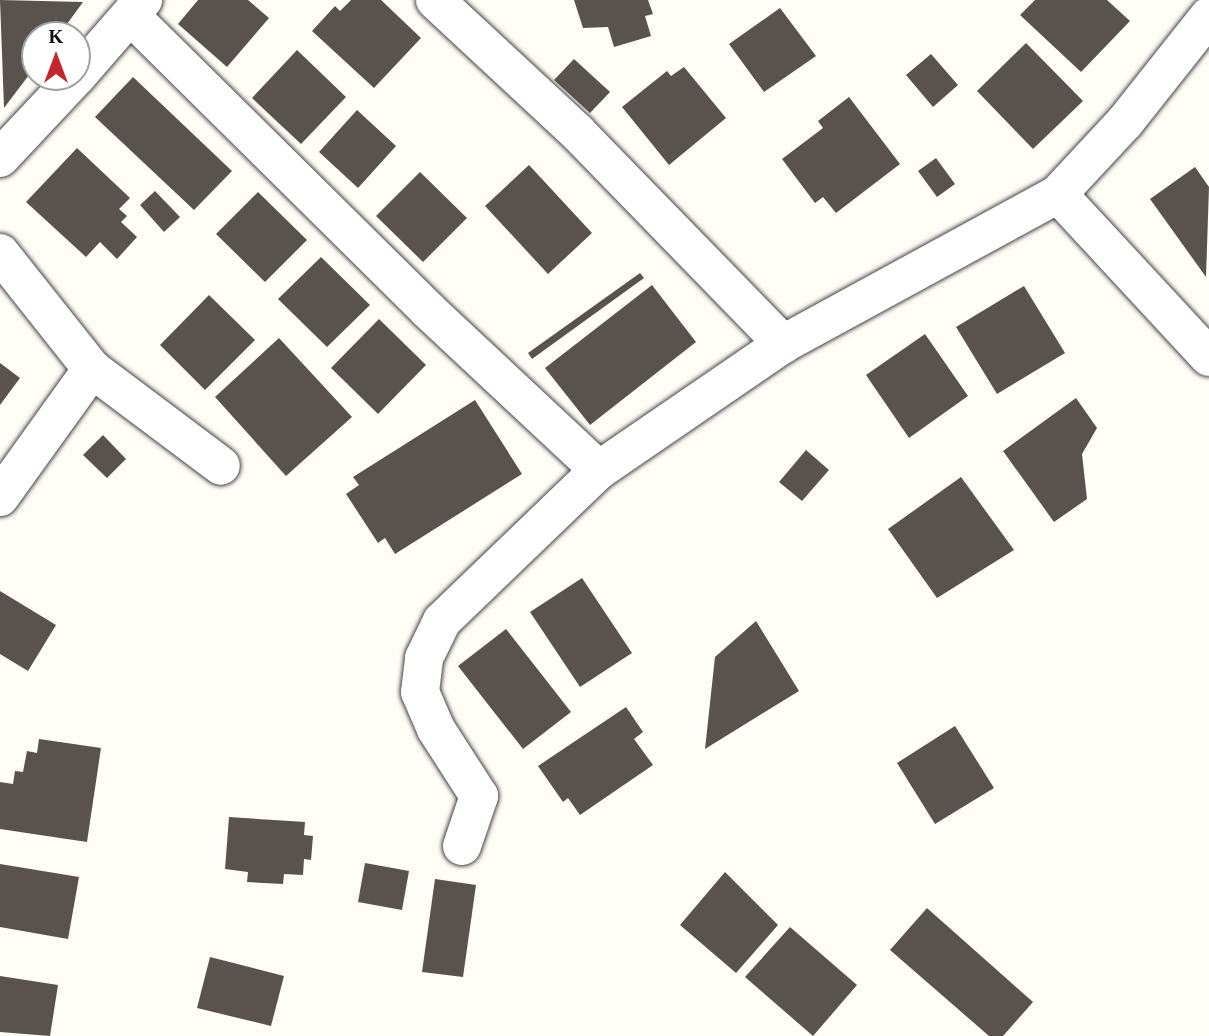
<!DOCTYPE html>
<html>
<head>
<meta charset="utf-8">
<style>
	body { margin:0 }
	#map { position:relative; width:1209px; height:1036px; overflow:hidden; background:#fffdf5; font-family:"Times New Roman",serif }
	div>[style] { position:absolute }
	.building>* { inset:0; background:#5a524d }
	.roads { filter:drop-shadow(0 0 2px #444) drop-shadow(0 0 2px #444) }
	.minor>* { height:38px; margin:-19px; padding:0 19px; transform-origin:19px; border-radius:19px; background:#fff }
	span { translate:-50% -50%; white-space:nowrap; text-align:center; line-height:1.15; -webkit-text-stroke:7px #fff; paint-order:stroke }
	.north { position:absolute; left:21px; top:21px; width:70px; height:70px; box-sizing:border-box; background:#fff; border:2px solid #a0a0a0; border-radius:50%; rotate:0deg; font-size:19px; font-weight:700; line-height:28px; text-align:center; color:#111 }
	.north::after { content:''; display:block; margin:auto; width:24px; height:32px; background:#c4262e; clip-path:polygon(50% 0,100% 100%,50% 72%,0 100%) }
</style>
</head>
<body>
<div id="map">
	<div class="building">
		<div style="clip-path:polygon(0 0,83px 2px,59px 35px,35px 35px,35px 67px,4px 108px)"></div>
		<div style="clip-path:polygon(198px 0,248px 0,269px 18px,227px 67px,178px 24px)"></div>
		<div style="clip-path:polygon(351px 0,381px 0,421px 38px,374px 88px,312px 31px,335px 6px,340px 11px)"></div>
		<div style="clip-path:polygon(574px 0,648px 0,653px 14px,645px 16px,651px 36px,614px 47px,608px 27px,583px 28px)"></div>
		<div style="clip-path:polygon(1035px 0,1107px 0,1130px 21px,1081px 72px,1020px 15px)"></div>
		<div style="clip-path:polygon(780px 8px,816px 56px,764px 92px,729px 44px)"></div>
		<div style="clip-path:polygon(1026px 43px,1083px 101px,1033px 149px,977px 91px)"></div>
		<div style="clip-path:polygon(297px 50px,346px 97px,301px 144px,252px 98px)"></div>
		<div style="clip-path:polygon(931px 54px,958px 85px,933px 107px,906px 75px)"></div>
		<div style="clip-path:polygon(574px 59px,610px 92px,590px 113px,554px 80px)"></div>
		<div style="clip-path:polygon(684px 67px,726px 118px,669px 165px,622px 107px,667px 71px,671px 76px)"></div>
		<div style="clip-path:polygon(133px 77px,232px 171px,194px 210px,95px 117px)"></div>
		<div style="clip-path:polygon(849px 97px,900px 164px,836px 213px,823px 197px,815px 203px,782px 159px,823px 128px,818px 121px)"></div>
		<div style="clip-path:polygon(357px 110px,396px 146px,358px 188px,319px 152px)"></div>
		<div style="clip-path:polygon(77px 148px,130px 198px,119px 209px,127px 216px,121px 222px,137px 237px,117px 259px,100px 242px,86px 257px,26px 202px)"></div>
		<div style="clip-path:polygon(936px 158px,955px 184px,937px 197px,918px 171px)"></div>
		<div style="clip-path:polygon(529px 165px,592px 233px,548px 274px,485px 206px)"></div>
		<div style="clip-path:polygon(1195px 167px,1209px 187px,1206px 277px,1150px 199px)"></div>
		<div style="clip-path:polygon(420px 172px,467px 218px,423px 262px,376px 216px)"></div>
		<div style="clip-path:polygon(155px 191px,180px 217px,164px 232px,140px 205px)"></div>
		<div style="clip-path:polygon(258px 192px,307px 240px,265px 282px,216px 234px)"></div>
		<div style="clip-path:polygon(321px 257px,370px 305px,327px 347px,278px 299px)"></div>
		<div style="clip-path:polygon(640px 273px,644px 278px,532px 359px,528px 353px)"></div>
		<div style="clip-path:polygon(652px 285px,696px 342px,590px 425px,545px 368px)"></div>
		<div style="clip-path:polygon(1024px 286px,1065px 353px,997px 394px,956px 327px)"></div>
		<div style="clip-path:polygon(209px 295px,255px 340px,205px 390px,160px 345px)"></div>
		<div style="clip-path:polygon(379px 319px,426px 365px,378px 414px,331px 368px)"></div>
		<div style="clip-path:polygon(925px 334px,968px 396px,909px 438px,866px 375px)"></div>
		<div style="clip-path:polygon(279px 338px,352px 417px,286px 476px,215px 397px)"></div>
		<div style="clip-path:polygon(0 363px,20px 378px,0 405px)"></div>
		<div style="clip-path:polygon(1076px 398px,1097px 428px,1082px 454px,1087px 499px,1054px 522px,1003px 451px)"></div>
		<div style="clip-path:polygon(475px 400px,522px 474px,395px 554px,385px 538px,378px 543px,346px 494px,359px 485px,353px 477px)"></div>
		<div style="clip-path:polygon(103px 435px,126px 459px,107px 478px,83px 455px)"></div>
		<div style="clip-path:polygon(806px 450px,829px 470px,802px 501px,779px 482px)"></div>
		<div style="clip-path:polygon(961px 477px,1014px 550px,937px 598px,888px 529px)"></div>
		<div style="clip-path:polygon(582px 578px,632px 653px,580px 687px,530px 612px)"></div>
		<div style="clip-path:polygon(0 591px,56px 625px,28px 671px,0 654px)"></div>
		<div style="clip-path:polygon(756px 621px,799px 691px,705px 749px,715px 657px)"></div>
		<div style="clip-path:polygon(506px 629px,571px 712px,523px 749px,458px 666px)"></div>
		<div style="clip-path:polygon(626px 707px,643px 732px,634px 739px,653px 765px,580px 815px,568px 798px,563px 802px,538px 766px)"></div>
		<div style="clip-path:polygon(955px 726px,994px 788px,935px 824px,897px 763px)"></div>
		<div style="clip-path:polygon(39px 739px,101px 748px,87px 842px,0 829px,0 782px,13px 784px,15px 771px,23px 772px,27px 751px,37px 753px)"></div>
		<div style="clip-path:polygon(229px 817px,305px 822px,304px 835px,313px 836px,311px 860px,304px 859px,303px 875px,284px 874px,283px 884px,247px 882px,248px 872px,225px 869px)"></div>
		<div style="clip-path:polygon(365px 863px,409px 871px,402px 910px,358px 902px)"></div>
		<div style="clip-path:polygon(0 864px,79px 877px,68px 939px,0 927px)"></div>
		<div style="clip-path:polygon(725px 872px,778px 925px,736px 973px,680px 925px)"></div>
		<div style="clip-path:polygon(435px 879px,476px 885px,463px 977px,422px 972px)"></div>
		<div style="clip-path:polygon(927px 908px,1033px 1002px,1003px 1036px,989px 1036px,890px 950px)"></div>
		<div style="clip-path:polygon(790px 927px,857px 985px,813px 1036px,745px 977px)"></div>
		<div style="clip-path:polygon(210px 957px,284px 976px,271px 1026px,197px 1008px)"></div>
		<div style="clip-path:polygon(0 976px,58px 985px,50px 1036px,0 1032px)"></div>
	</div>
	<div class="roads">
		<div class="minor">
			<div style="left:435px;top:0;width:194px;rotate:42.9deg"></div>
			<div style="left:577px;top:132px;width:296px;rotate:45.8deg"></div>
			<div style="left:132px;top:17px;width:416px;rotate:44.7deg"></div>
			<div style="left:428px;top:310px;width:234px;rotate:43.1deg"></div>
			<div style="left:77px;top:76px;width:101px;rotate:-49deg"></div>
			<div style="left:0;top:158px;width:111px;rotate:-46.8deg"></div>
			<div style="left:1058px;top:194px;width:222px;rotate:47.2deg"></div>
			<div style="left:0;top:253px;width:148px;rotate:51.6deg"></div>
			<div style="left:92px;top:369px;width:161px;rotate:36.9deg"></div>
			<div style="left:0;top:497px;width:158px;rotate:-54.3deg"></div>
			<div style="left:462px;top:846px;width:53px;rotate:-71.2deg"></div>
			<div style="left:479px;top:796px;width:80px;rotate:-122.7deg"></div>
			<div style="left:436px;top:729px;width:40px;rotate:-113.4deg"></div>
			<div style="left:420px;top:692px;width:34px;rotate:-83deg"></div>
			<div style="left:424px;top:658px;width:41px;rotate:-64.1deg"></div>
			<div style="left:442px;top:621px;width:218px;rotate:-43.9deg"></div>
			<div style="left:599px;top:470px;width:223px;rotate:-34.4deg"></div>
			<div style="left:783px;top:344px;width:313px;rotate:-28.6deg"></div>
			<div style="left:1058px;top:194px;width:98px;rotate:-47.1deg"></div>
			<div style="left:1125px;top:122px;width:135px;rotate:-51.6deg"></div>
		</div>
	</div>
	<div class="north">K</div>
</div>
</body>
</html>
